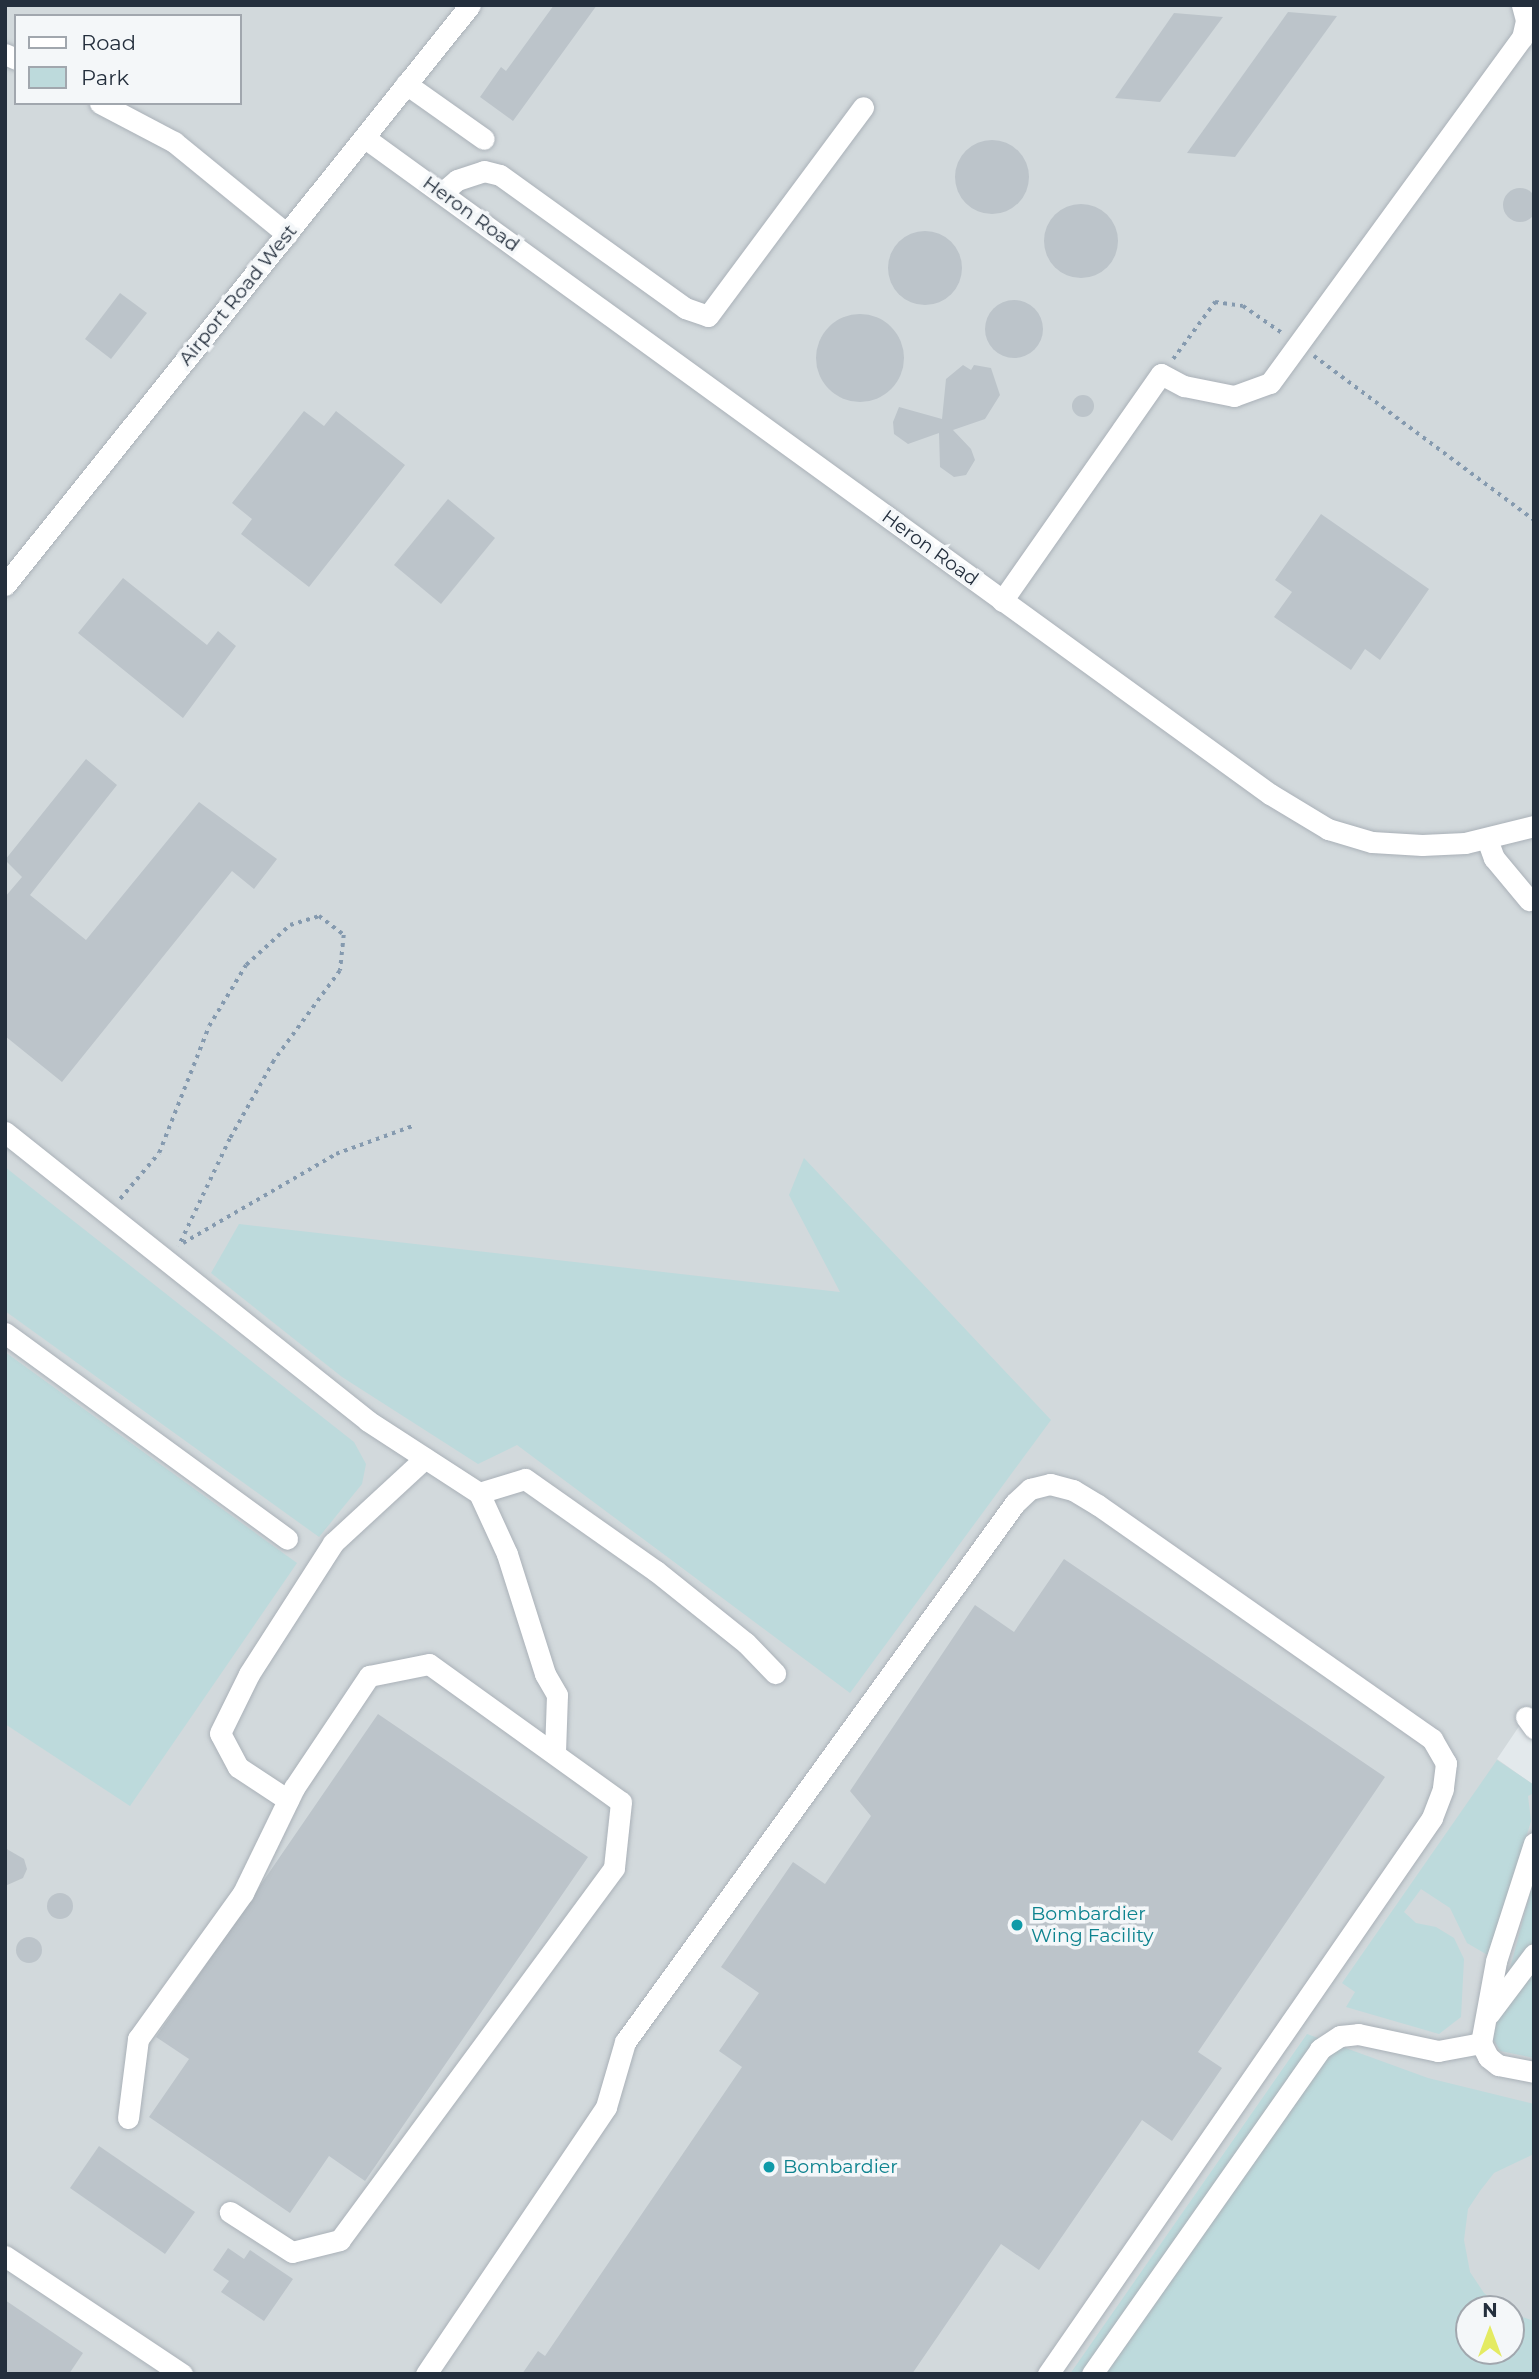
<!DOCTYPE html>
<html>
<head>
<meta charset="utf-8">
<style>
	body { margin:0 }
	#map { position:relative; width:1539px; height:2379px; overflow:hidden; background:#e3e9ec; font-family:Montserrat,sans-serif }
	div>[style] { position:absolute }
	.built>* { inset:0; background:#d2d9dc }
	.green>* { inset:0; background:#bddadc }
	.building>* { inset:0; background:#bcc4ca }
	.round { border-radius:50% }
	.path>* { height:3.5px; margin-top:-1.75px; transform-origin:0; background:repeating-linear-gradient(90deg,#859aaf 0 3.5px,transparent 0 8.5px) }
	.roads { filter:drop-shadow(0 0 2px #aab1b8) drop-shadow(0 0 2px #aab1b8) }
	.minor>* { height:21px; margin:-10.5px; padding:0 10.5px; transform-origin:10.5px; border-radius:10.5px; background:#fff }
	.dots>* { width:19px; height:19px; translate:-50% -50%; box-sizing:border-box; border:4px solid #f4f7f9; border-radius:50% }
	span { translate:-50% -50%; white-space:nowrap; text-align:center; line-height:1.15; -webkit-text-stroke:7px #f4f7f9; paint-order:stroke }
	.street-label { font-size:19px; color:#242f3d }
	.culture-label { font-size:19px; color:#0d838f }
	.left { translate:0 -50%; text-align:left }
	.frame { position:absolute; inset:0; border:7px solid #242f3d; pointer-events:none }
	.legend { position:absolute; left:14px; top:14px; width:228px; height:91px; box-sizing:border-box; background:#f4f7f9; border:2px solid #a1a7ae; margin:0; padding:9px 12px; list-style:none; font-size:21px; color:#242f3d }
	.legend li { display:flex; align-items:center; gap:14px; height:35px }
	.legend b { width:35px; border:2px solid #a1a7ae }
	.north { position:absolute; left:1455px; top:2295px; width:70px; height:70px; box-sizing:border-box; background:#f4f7f9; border:2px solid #a1a7ae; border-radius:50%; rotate:0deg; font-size:19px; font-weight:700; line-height:28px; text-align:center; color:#242f3d }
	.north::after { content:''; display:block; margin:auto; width:24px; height:32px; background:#e4eb62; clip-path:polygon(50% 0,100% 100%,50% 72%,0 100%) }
</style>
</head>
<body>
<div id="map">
	<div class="built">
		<div style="clip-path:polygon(evenodd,5px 5px,1534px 5px,1534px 1704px,1497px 1759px,1534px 1785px,1534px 2374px,5px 2374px,5px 5px,16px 16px,240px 16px,240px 103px,16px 103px,16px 16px,5px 5px,1469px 2309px,1511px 2309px,1511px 2351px,1469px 2351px,1469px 2309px)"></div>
	</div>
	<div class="green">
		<div style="clip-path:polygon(804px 1158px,1051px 1420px,850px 1693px,517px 1445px,478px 1464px,342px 1377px,211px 1273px,239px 1224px,840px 1292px,789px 1195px)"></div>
		<div style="clip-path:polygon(5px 1167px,354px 1442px,366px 1464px,362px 1484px,319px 1537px,5px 1311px)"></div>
		<div style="clip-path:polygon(5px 1352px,297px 1563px,130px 1806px,5px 1724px)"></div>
		<div style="clip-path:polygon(1497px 1760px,1534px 1785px,1534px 1793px,1528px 1796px,1531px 1821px,1491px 1957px,1467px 1943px,1450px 1908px,1421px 1889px,1404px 1912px,1416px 1923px,1436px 1927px,1454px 1938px,1464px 1959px,1461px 2017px,1439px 2034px,1346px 2007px,1355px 1992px,1342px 1983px)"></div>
		<div style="clip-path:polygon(1534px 1878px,1534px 1941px,1508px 1976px)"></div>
		<div style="clip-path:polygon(1534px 1965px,1534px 2058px,1500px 2051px,1493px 2039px,1499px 2013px)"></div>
		<div style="clip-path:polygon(1307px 2034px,1428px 2078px,1534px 2104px,1534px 2154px,1494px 2173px,1480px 2191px,1468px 2209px,1464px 2240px,1470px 2272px,1484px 2293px,1503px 2309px,1469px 2309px,1469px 2351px,1511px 2351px,1511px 2313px,1534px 2321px,1534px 2374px,1070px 2374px)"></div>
	</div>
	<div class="building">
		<div style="clip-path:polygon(554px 5px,597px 5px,513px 121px,480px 97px,501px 67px,506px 71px)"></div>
		<div style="clip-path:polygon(1288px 12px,1337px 16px,1235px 157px,1187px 153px)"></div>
		<div style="clip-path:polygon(1174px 13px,1223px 17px,1160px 102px,1115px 98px)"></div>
		<div class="round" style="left:955px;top:140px;width:74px;height:74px"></div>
		<div class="round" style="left:1503px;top:188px;width:34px;height:34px"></div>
		<div class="round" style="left:1044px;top:204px;width:74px;height:74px"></div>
		<div class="round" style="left:888px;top:231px;width:74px;height:74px"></div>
		<div style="clip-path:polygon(120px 293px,147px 313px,111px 359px,85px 339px)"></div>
		<div class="round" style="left:985px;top:300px;width:58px;height:58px"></div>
		<div class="round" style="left:816px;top:314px;width:88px;height:88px"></div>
		<div style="clip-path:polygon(963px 365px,971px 370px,974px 365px,991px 368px,1000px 395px,985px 419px,953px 430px,971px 449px,975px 460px,966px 475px,954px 477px,940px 467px,939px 433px,908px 444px,894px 434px,893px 422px,899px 407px,942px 419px,946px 379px)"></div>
		<div class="round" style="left:1072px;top:395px;width:22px;height:22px"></div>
		<div style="clip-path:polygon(304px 411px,324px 426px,336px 411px,405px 465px,309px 587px,241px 534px,252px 519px,232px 503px)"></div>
		<div style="clip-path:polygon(448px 499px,495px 538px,441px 604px,394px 565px)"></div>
		<div style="clip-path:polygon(1321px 514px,1429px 589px,1380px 660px,1365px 649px,1351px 670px,1274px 617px,1292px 592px,1275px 580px)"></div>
		<div style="clip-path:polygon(123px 578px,207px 645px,218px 631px,236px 646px,183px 718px,78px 633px)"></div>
		<div style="clip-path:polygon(86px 759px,117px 785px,30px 895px,86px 940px,199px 802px,277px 859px,254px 889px,232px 871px,62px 1082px,5px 1036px,5px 897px,22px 877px,5px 860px)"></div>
		<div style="clip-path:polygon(1064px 1559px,1385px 1777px,1198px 2052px,1222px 2068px,1172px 2141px,1142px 2120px,1039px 2270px,1001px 2244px,912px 2374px,522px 2374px,538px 2351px,545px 2356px,742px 2067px,719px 2051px,759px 1993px,721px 1967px,793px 1862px,825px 1884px,871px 1816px,850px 1791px,975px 1605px,1014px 1632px)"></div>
		<div style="clip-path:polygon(378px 1714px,588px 1857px,365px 2181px,329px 2156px,290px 2213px,149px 2117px,189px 2059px,156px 2037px)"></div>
		<div style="clip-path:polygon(5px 1848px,24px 1859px,27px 1869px,23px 1878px,5px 1886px)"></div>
		<div class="round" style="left:47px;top:1893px;width:26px;height:26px"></div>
		<div class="round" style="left:16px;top:1937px;width:26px;height:26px"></div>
		<div style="clip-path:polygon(99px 2146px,195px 2212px,165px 2254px,70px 2188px)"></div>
		<div style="clip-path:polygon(228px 2248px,244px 2259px,250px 2250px,293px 2279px,264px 2321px,221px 2292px,229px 2281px,213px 2270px)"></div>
		<div style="clip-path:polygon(5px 2300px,83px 2353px,69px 2374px,5px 2374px)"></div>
	</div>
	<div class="path">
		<div style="left:1314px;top:356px;width:274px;rotate:36.7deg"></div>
		<div style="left:1173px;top:359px;width:71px;rotate:-53.6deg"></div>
		<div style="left:1215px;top:302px;width:28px;rotate:8deg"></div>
		<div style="left:1243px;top:306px;width:47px;rotate:34.7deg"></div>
		<div style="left:120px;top:1199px;width:60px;rotate:-49.7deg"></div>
		<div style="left:159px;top:1153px;width:136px;rotate:-68.5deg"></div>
		<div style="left:209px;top:1026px;width:71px;rotate:-58.8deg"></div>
		<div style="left:246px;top:965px;width:59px;rotate:-42.3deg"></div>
		<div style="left:290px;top:925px;width:30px;rotate:-17deg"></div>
		<div style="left:319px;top:916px;width:31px;rotate:37deg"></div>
		<div style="left:344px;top:935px;width:36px;rotate:96deg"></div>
		<div style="left:340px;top:971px;width:112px;rotate:126.3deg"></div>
		<div style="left:274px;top:1061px;width:90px;rotate:119.4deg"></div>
		<div style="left:230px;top:1139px;width:119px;rotate:115.5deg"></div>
		<div style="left:183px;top:1243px;width:177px;rotate:-30.2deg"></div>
		<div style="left:336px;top:1154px;width:82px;rotate:-20deg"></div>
	</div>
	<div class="roads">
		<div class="minor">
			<div style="left:5px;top:54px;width:12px;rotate:24deg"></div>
			<div style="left:406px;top:84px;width:95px;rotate:35.2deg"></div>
			<div style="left:100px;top:103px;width:84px;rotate:27.8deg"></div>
			<div style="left:174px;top:142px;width:146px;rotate:39.2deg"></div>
			<div style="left:365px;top:138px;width:1118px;rotate:35.94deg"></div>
			<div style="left:1270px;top:794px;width:68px;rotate:31.1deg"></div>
			<div style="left:1328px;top:829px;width:46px;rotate:16.5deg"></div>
			<div style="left:1372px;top:842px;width:50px;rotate:3.4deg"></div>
			<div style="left:1422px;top:845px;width:43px;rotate:-2.7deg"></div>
			<div style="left:1465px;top:843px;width:71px;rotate:-13.8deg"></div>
			<div style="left:442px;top:193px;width:20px;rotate:-41deg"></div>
			<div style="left:457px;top:180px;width:28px;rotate:-18deg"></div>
			<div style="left:484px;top:171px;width:16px;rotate:14deg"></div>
			<div style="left:500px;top:175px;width:228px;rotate:35.7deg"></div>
			<div style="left:685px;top:308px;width:24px;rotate:19deg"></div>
			<div style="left:708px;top:316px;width:260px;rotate:-53.4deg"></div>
			<div style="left:5px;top:585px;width:743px;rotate:-51.28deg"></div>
			<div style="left:1002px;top:601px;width:277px;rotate:-55deg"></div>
			<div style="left:1161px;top:374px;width:26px;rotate:28deg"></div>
			<div style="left:1184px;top:386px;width:51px;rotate:11.3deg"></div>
			<div style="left:1234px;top:396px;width:38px;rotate:-20deg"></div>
			<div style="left:1270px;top:383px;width:427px;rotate:-53.9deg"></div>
			<div style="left:1522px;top:38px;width:18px;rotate:-77deg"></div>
			<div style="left:1526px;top:20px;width:16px;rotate:-105deg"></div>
			<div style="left:1487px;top:839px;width:20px;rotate:70deg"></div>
			<div style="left:1494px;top:858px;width:55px;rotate:50.2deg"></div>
			<div style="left:5px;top:1132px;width:464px;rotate:38.5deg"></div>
			<div style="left:368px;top:1421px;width:132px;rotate:33deg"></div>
			<div style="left:479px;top:1493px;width:67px;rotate:65.3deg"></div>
			<div style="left:507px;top:1554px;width:126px;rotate:72.4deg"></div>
			<div style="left:545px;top:1674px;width:24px;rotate:60deg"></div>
			<div style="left:557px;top:1695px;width:57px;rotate:92deg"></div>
			<div style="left:5px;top:1333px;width:349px;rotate:36.1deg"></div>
			<div style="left:479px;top:1493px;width:48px;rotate:-16.9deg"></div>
			<div style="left:525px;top:1479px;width:160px;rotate:35.1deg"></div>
			<div style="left:656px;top:1571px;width:115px;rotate:38.7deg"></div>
			<div style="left:746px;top:1643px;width:42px;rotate:46deg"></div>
			<div style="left:1526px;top:1717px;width:14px;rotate:54deg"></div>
			<div style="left:288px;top:1800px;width:60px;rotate:-146.6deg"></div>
			<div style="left:238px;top:1767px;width:38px;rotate:-118deg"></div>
			<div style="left:220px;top:1733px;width:66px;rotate:-63.8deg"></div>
			<div style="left:249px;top:1674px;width:156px;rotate:-57.3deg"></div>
			<div style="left:333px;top:1543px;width:125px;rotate:-42.7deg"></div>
			<div style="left:1489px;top:2014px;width:75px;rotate:-53.1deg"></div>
			<div style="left:1481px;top:2043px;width:16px;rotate:63deg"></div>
			<div style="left:1488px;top:2057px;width:13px;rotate:39deg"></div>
			<div style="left:1498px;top:2065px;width:37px;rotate:11deg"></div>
			<div style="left:128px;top:2118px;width:80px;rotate:-82.8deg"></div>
			<div style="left:138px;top:2039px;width:180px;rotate:-54.3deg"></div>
			<div style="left:243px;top:1893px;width:117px;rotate:-64.1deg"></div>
			<div style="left:294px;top:1788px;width:135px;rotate:-56.2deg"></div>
			<div style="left:369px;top:1676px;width:61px;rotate:-11.3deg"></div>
			<div style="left:429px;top:1664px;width:236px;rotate:35.7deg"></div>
			<div style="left:621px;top:1802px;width:66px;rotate:96.1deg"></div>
			<div style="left:614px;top:1868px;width:462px;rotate:126.4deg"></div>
			<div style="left:340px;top:2240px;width:49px;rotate:166deg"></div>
			<div style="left:292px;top:2252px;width:74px;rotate:-147.2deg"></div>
			<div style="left:5px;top:2256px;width:213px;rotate:33.7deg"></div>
			<div style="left:426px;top:2374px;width:322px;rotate:-56deg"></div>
			<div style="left:606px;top:2107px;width:68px;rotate:-73.7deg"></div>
			<div style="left:625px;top:2042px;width:665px;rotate:-54.11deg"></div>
			<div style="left:1015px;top:1503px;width:21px;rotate:-43deg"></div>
			<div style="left:1030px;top:1489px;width:21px;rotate:-14deg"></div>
			<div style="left:1050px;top:1484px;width:24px;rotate:15deg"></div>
			<div style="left:1073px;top:1490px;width:29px;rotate:31deg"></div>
			<div style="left:1098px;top:1505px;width:408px;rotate:35deg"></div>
			<div style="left:1432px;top:1739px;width:28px;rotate:60deg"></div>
			<div style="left:1446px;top:1763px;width:26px;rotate:97deg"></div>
			<div style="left:1443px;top:1789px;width:31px;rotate:111deg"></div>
			<div style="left:1432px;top:1818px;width:676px;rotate:124.63deg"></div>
			<div style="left:1092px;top:2374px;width:397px;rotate:-54.9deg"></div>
			<div style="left:1320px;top:2049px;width:24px;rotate:-33deg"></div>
			<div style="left:1340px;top:2036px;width:18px;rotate:-6deg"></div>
			<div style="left:1358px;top:2034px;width:82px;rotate:12deg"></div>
			<div style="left:1438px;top:2051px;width:44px;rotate:-10.5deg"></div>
			<div style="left:1481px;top:2043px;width:83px;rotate:-79.6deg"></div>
			<div style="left:1496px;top:1961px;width:124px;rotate:-72.1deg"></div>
		</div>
	</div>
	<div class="dots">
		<div style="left:1017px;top:1925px;background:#0f9aa8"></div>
		<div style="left:769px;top:2167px;background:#0f9aa8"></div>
	</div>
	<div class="street-label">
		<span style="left:471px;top:214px;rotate:36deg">Heron Road</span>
		<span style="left:238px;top:295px;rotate:-51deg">Airport Road West</span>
		<span style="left:930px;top:548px;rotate:36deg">Heron Road</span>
	</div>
	<div class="culture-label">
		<span class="left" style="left:1031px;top:1925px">Bombardier<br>Wing Facility</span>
		<span class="left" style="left:783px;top:2167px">Bombardier</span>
	</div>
	<div class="frame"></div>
	<ul class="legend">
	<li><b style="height:9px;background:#fff"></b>Road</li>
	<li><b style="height:19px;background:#bddadc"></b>Park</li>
	</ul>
	<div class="north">N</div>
</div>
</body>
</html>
